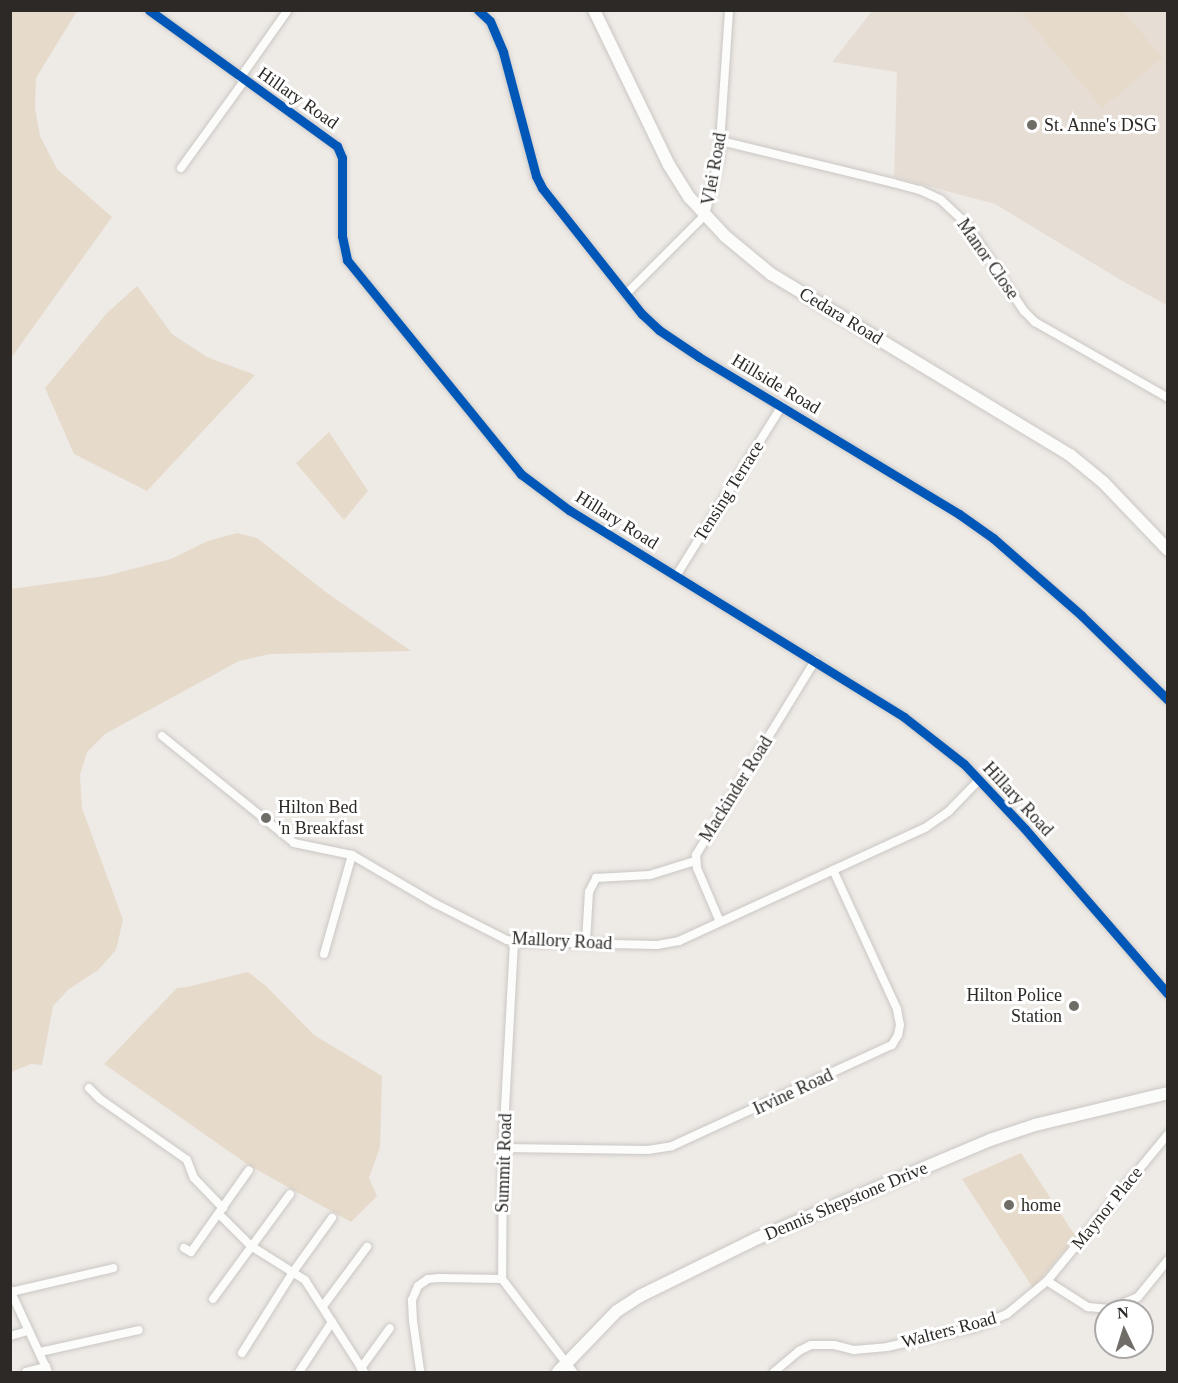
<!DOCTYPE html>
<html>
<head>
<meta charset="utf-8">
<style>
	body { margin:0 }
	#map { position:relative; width:1178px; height:1383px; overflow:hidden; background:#eeeae6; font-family:"Times New Roman",serif }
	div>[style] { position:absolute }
	.built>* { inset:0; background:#e6ded5 }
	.green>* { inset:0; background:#e6dacb }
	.roads { filter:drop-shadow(0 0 2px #cac7c4) drop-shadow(0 0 2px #cac7c4) }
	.street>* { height:8px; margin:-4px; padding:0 4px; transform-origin:4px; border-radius:4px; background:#fcfcfb }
	.secondary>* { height:12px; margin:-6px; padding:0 6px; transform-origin:6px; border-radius:6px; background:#fcfcfb }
	.cycleway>* { height:9px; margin:-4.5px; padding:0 4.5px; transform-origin:4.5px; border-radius:4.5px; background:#0057b8 }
	.dots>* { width:16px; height:16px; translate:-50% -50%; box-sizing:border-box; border:3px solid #fff; border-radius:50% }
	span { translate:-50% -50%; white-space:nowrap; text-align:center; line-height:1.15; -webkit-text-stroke:6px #fff; paint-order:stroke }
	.street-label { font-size:18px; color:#2c2926 }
	.poi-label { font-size:18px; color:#2c2926 }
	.left { translate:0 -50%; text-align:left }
	.right { translate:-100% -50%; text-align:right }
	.frame { position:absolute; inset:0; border:12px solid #2c2926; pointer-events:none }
	.north { position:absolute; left:1094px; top:1299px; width:60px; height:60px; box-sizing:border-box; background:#fff; border:2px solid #aba9a8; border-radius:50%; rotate:356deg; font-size:16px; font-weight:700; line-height:24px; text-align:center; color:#2c2926 }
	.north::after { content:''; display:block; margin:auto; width:21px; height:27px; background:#706d69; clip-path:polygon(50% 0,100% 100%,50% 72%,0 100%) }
</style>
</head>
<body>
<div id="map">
	<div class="built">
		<div style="clip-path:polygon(872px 11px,1167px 11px,1167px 305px,1124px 282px,995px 204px,894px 177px,897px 72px,832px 62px)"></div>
	</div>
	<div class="green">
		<div style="clip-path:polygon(11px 10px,77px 11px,36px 78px,35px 108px,40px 136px,57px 169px,112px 217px,11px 358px)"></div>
		<div style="clip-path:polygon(1028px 11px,1123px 11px,1163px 58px,1102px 108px,1023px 15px)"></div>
		<div style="clip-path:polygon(137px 286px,172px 334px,207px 357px,255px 375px,147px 491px,74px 454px,45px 388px,107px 313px)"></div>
		<div style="clip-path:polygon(329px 432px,368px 491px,344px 520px,296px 463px)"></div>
		<div style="clip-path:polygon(237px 533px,257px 538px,327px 593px,411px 651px,270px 654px,239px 661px,105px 734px,87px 752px,80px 775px,82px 808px,123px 920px,116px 950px,98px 970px,69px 989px,53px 1006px,42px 1065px,31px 1064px,11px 1072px,11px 589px,105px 576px,171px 559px,208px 541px)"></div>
		<div style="clip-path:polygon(248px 972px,266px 986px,314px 1035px,382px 1076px,380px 1147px,369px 1178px,377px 1196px,351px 1222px,250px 1166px,104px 1064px,177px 988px,187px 987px)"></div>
		<div style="clip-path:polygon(1021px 1153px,1076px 1237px,1033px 1288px,962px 1179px)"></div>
	</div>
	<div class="roads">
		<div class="street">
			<div style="left:149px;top:10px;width:232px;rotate:35.9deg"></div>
			<div style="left:337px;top:146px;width:13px;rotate:67deg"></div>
			<div style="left:342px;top:158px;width:78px;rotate:90deg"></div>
			<div style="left:342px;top:236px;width:25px;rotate:78deg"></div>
			<div style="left:347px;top:260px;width:276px;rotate:50.9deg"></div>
			<div style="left:521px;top:474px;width:60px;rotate:36.9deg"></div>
			<div style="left:569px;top:510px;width:394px;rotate:31.7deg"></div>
			<div style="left:904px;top:717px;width:76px;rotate:38.1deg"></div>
			<div style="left:964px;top:764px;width:89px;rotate:46.8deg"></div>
			<div style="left:1025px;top:829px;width:218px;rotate:49.1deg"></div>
			<div style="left:478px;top:10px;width:16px;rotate:43deg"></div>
			<div style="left:490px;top:21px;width:34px;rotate:67deg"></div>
			<div style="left:503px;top:52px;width:128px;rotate:75.1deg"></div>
			<div style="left:536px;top:176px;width:13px;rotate:63deg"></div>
			<div style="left:542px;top:188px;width:161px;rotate:51.6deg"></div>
			<div style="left:642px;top:314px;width:23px;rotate:43deg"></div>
			<div style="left:659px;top:330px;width:48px;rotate:34deg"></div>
			<div style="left:699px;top:357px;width:304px;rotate:31.1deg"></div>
			<div style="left:959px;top:514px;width:42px;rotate:35.2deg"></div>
			<div style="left:993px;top:538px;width:118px;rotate:41.2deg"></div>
			<div style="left:1082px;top:616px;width:120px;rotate:44.3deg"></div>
			<div style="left:240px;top:78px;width:83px;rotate:-54.8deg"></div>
			<div style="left:721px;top:141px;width:177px;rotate:13.7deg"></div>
			<div style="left:893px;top:183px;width:28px;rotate:15deg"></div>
			<div style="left:920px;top:190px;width:23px;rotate:25deg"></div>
			<div style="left:941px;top:200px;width:33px;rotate:43deg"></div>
			<div style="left:965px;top:222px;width:107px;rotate:56.5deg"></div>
			<div style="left:1024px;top:311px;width:16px;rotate:45deg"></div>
			<div style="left:1035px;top:322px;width:153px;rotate:29.7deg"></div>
			<div style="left:181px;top:168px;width:107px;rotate:-54.1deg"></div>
			<div style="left:626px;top:294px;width:112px;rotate:-45deg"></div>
			<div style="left:705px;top:215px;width:59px;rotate:-76.2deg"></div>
			<div style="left:719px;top:158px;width:148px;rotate:-86.1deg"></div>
			<div style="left:676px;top:576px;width:200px;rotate:-58.1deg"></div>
			<div style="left:162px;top:736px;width:170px;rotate:39deg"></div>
			<div style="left:294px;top:843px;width:59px;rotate:11.7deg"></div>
			<div style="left:352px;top:855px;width:97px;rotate:30.3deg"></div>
			<div style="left:436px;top:904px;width:80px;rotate:26.9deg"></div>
			<div style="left:507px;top:940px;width:15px;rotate:8deg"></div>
			<div style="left:522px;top:942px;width:135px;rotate:1.3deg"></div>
			<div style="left:657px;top:945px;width:22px;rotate:-10deg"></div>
			<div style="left:679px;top:941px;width:271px;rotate:-24.7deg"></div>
			<div style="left:925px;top:828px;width:29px;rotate:-35deg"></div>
			<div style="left:949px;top:811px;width:43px;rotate:-45.9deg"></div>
			<div style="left:720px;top:922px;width:59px;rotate:-113.1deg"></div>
			<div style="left:697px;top:868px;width:13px;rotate:-94deg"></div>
			<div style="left:696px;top:855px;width:228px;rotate:-58.5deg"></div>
			<div style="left:514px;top:942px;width:206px;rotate:93.1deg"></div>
			<div style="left:503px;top:1148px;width:131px;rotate:90.4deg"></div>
			<div style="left:502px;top:1279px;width:117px;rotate:52.6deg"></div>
			<div style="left:586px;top:942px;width:50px;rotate:-86.6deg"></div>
			<div style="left:589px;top:892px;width:16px;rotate:-63deg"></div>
			<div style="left:596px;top:878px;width:54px;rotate:-3.2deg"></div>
			<div style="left:650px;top:875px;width:47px;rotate:-17.3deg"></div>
			<div style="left:324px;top:954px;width:103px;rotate:-74.2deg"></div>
			<div style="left:89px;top:1088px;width:16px;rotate:45deg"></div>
			<div style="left:100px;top:1099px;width:106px;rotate:35deg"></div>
			<div style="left:187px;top:1160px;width:19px;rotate:69deg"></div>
			<div style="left:194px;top:1178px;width:42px;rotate:46deg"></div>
			<div style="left:503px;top:1148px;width:145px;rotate:0.8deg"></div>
			<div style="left:648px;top:1150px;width:24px;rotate:-9deg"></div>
			<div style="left:672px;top:1146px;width:242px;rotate:-24.7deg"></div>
			<div style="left:892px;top:1045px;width:12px;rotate:-59deg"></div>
			<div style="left:898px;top:1035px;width:10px;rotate:-79deg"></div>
			<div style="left:900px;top:1025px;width:16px;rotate:-101deg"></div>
			<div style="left:897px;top:1009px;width:153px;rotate:-114.7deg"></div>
			<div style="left:219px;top:1214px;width:45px;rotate:45deg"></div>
			<div style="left:251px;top:1246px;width:64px;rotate:32.2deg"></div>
			<div style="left:305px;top:1280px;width:109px;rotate:57.3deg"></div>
			<div style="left:184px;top:1248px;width:8px;rotate:30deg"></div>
			<div style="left:191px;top:1252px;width:100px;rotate:-54.7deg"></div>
			<div style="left:1047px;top:1281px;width:49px;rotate:32.4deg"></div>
			<div style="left:1088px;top:1307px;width:22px;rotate:5deg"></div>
			<div style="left:1110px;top:1309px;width:30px;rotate:-23deg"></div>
			<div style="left:1138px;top:1297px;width:48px;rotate:-51deg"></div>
			<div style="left:10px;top:1290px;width:90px;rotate:65.1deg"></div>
			<div style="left:11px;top:1292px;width:105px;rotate:-13.2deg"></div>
			<div style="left:213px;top:1299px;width:130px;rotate:-53.7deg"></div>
			<div style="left:323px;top:1306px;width:74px;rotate:-53.3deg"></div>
			<div style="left:10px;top:1336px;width:19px;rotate:-16deg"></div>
			<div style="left:40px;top:1352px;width:101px;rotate:-12.5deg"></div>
			<div style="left:242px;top:1353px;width:96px;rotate:-57.8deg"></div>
			<div style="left:293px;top:1272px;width:67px;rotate:-54.2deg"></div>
			<div style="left:361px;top:1368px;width:49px;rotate:-54.1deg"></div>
			<div style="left:420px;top:1370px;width:49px;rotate:-98.1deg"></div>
			<div style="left:413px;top:1321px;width:21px;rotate:-93deg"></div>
			<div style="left:412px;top:1300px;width:15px;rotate:-67deg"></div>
			<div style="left:418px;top:1286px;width:12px;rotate:-35deg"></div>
			<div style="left:428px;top:1279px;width:11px;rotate:-5deg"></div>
			<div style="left:439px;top:1278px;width:63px;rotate:0.9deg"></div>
			<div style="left:26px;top:1372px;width:21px;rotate:-14deg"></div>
			<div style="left:299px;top:1372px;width:60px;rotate:-56.6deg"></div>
			<div style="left:774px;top:1372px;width:33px;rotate:-40deg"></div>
			<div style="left:799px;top:1351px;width:13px;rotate:-27deg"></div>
			<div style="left:811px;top:1345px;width:23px"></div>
			<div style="left:834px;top:1345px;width:21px;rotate:14deg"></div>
			<div style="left:854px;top:1350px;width:33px;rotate:-5deg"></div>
			<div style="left:887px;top:1347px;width:91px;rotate:-12.7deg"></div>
			<div style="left:976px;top:1327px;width:34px;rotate:-23deg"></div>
			<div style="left:1007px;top:1314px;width:52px;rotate:-39.5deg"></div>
			<div style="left:1047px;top:1281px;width:190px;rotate:-50.5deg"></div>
		</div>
		<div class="secondary">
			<div style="left:594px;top:10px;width:172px;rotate:64.2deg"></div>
			<div style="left:669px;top:165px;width:39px;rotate:58deg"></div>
			<div style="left:690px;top:198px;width:52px;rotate:47.4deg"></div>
			<div style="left:725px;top:236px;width:60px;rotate:39.6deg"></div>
			<div style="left:771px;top:274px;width:350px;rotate:31.2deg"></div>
			<div style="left:1070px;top:455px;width:43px;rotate:39.3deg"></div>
			<div style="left:1103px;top:482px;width:94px;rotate:46.3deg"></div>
			<div style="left:558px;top:1372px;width:85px;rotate:-46deg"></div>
			<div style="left:617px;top:1311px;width:27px;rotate:-33deg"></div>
			<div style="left:640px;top:1296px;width:131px;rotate:-26.2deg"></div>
			<div style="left:758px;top:1238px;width:252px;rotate:-22.9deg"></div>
			<div style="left:990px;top:1140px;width:47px;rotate:-18.4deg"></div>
			<div style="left:1035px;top:1125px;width:137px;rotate:-13.5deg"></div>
		</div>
	</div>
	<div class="cycleway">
		<div style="left:149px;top:10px;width:232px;rotate:35.9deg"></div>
		<div style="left:337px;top:146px;width:13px;rotate:67deg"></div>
		<div style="left:342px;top:158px;width:78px;rotate:90deg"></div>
		<div style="left:342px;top:236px;width:25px;rotate:78deg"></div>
		<div style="left:347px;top:260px;width:276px;rotate:50.9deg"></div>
		<div style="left:521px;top:474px;width:60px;rotate:36.9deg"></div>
		<div style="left:569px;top:510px;width:394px;rotate:31.7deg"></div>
		<div style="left:904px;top:717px;width:76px;rotate:38.1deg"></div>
		<div style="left:964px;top:764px;width:89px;rotate:46.8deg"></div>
		<div style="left:1025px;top:829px;width:218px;rotate:49.1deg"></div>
		<div style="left:478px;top:10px;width:16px;rotate:43deg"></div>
		<div style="left:490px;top:21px;width:34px;rotate:67deg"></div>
		<div style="left:503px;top:52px;width:128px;rotate:75.1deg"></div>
		<div style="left:536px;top:176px;width:13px;rotate:63deg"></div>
		<div style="left:542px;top:188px;width:161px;rotate:51.6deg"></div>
		<div style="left:642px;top:314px;width:23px;rotate:43deg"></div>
		<div style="left:659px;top:330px;width:48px;rotate:34deg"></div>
		<div style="left:699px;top:357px;width:304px;rotate:31.1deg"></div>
		<div style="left:959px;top:514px;width:42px;rotate:35.2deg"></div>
		<div style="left:993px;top:538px;width:118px;rotate:41.2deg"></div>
		<div style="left:1082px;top:616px;width:120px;rotate:44.3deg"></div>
	</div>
	<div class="dots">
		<div style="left:1032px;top:125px;background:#706d69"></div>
		<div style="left:266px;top:818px;background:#706d69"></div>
		<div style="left:1074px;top:1006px;background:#706d69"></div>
		<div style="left:1009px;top:1205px;background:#706d69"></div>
	</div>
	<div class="street-label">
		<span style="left:298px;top:98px;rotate:35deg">Hillary Road</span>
		<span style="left:714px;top:169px;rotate:-80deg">Vlei Road</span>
		<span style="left:988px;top:259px;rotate:55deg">Manor Close</span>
		<span style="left:841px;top:316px;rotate:31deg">Cedara Road</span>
		<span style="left:776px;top:384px;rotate:31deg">Hillside Road</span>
		<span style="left:729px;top:491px;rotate:-58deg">Tensing Terrace</span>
		<span style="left:617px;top:520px;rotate:32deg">Hillary Road</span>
		<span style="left:736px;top:789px;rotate:-58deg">Mackinder Road</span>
		<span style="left:1018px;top:799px;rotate:47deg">Hillary Road</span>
		<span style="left:562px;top:941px;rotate:3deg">Mallory Road</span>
		<span style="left:793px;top:1092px;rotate:-25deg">Irvine Road</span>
		<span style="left:504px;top:1163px;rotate:-88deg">Summit Road</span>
		<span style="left:846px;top:1201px;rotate:-23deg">Dennis Shepstone Drive</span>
		<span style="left:1107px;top:1208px;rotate:-51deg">Maynor Place</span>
		<span style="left:949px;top:1330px;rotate:-15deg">Walters Road</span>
	</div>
	<div class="poi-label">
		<span class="left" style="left:1044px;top:125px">St. Anne's DSG</span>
		<span class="left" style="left:278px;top:818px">Hilton Bed<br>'n Breakfast</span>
		<span class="right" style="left:1062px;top:1006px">Hilton Police<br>Station</span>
		<span class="left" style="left:1021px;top:1205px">home</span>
	</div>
	<div class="frame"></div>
	<div class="north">N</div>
</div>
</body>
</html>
